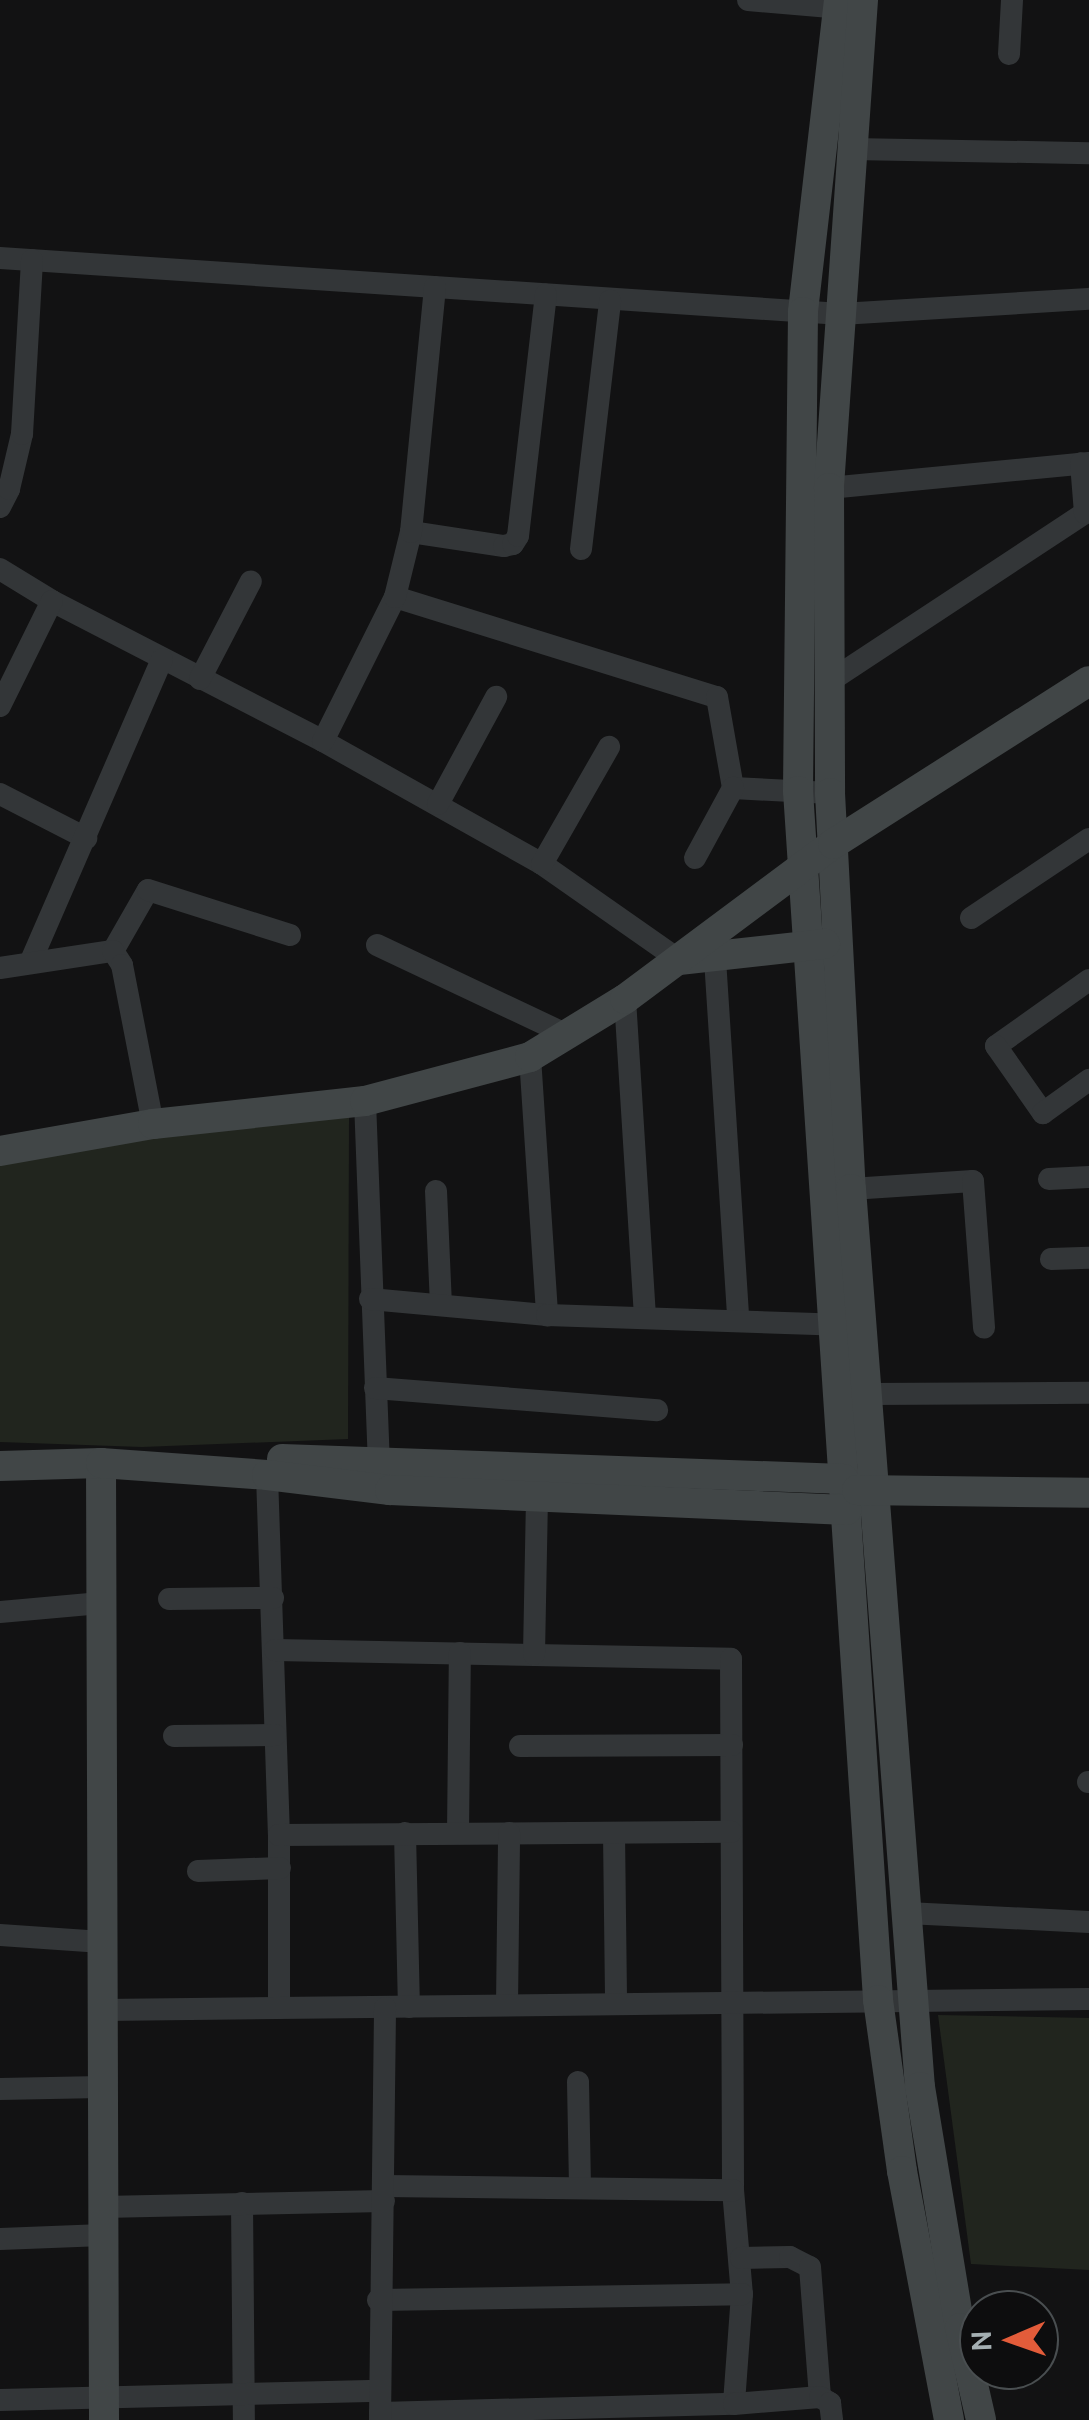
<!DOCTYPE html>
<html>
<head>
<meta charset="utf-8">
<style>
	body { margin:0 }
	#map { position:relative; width:1089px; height:2420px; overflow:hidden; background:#121213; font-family:Ubuntu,sans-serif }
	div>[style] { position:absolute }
	.green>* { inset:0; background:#21251e }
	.street>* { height:22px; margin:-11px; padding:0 11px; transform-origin:11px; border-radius:11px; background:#333638 }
	.secondary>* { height:30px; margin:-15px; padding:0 15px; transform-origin:15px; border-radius:15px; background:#414647 }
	span { translate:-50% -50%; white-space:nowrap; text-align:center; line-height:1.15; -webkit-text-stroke:8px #0d0d0e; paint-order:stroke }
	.north { position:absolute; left:959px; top:2290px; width:100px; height:100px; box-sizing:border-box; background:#0d0d0e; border:2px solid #494e50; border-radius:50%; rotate:268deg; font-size:28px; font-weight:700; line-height:40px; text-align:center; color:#a4afb2 }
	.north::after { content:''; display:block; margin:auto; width:35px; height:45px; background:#e35c3a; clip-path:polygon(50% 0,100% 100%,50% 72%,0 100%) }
</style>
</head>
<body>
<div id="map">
	<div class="green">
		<div style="clip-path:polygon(349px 1115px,348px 1439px,142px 1447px,0 1442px,0 1162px,113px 1142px)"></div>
		<div style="clip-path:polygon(938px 2015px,1089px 2018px,1089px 2270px,971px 2264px)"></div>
	</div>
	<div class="street">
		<div style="left:748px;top:0;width:106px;rotate:4.9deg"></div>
		<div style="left:1009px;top:54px;width:54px;rotate:-86.8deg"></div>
		<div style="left:852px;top:149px;width:237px;rotate:1deg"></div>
		<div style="left:0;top:258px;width:843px;rotate:3.81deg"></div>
		<div style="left:841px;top:314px;width:248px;rotate:-3.5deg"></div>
		<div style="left:829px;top:488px;width:261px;rotate:-5.5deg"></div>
		<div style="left:0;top:507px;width:20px;rotate:-63deg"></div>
		<div style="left:9px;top:489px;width:57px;rotate:-76.7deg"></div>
		<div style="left:22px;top:434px;width:174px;rotate:-86.7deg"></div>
		<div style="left:411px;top:532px;width:94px;rotate:8.6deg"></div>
		<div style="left:504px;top:546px;width:9px;rotate:-13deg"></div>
		<div style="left:513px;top:544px;width:9px;rotate:-58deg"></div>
		<div style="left:518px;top:536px;width:243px;rotate:-83.4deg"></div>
		<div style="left:581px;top:549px;width:250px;rotate:-83.3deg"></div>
		<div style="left:0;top:569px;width:61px;rotate:31.6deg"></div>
		<div style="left:52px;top:601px;width:305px;rotate:27.3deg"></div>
		<div style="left:323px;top:741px;width:251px;rotate:29.3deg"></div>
		<div style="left:542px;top:864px;width:167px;rotate:35deg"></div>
		<div style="left:395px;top:597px;width:337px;rotate:17.3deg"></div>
		<div style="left:717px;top:697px;width:92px;rotate:80deg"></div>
		<div style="left:733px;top:788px;width:97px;rotate:3deg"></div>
		<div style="left:200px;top:679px;width:110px;rotate:-62.5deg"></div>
		<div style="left:827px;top:683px;width:309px;rotate:-33.4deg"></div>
		<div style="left:1085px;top:513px;width:50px;rotate:-94.6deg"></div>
		<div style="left:0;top:706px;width:117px;rotate:-63.7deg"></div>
		<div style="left:323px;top:741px;width:161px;rotate:-63.4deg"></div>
		<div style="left:395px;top:597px;width:67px;rotate:-76.2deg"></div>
		<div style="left:411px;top:532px;width:246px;rotate:-84.4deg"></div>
		<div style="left:0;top:794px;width:97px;rotate:27.1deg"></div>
		<div style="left:438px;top:804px;width:122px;rotate:-61.5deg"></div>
		<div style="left:695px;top:858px;width:80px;rotate:-61.5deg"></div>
		<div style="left:542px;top:864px;width:135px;rotate:-60.2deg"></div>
		<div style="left:971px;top:918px;width:142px;rotate:-33.8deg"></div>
		<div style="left:377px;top:945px;width:208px;rotate:25.3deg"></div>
		<div style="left:113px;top:951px;width:70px;rotate:-60.2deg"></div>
		<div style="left:148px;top:890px;width:149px;rotate:17.6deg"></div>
		<div style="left:715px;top:959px;width:361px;rotate:86.3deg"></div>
		<div style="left:30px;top:963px;width:331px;rotate:-66.5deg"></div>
		<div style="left:0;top:968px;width:114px;rotate:-8.6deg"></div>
		<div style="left:113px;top:951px;width:17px;rotate:57deg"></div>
		<div style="left:122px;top:965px;width:162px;rotate:79deg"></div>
		<div style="left:1089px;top:980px;width:114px;rotate:144.6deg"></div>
		<div style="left:996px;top:1046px;width:82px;rotate:55deg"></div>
		<div style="left:1043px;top:1113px;width:57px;rotate:-35.7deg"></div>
		<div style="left:625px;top:999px;width:318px;rotate:86.4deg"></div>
		<div style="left:530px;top:1057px;width:259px;rotate:86.2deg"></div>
		<div style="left:365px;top:1101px;width:361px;rotate:87.8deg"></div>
		<div style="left:1049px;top:1179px;width:40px;rotate:-2.9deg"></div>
		<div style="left:851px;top:1189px;width:122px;rotate:-3.8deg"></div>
		<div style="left:973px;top:1181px;width:147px;rotate:85.7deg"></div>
		<div style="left:436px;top:1191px;width:113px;rotate:87.5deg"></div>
		<div style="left:1051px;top:1259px;width:38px;rotate:-2deg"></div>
		<div style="left:370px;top:1299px;width:178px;rotate:5.2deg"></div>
		<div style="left:547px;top:1315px;width:299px;rotate:1.9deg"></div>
		<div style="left:375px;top:1388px;width:283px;rotate:4.5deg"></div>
		<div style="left:869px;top:1394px;width:220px;rotate:-0.3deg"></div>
		<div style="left:267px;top:1475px;width:360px;rotate:88.1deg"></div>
		<div style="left:279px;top:1835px;width:173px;rotate:90deg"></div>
		<div style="left:169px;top:1599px;width:104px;rotate:-0.6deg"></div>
		<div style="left:0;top:1612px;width:101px;rotate:-5.1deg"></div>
		<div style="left:275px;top:1650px;width:456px;rotate:1.1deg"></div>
		<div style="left:731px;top:1659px;width:531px;rotate:89.78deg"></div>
		<div style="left:733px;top:2190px;width:104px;rotate:85.1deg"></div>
		<div style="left:742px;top:2294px;width:110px;rotate:94.2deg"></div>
		<div style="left:534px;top:1654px;width:155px;rotate:-88.9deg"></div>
		<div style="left:174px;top:1736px;width:101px;rotate:-0.6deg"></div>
		<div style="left:520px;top:1746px;width:212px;rotate:-0.3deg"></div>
		<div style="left:1088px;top:1782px;width:1px"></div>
		<div style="left:405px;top:1833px;width:174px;rotate:88.7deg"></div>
		<div style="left:458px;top:1833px;width:180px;rotate:-89.4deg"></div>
		<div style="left:614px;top:1833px;width:171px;rotate:89.3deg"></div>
		<div style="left:279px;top:1835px;width:452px;rotate:-0.4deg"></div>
		<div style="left:198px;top:1871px;width:82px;rotate:-2.1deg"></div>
		<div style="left:907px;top:1913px;width:182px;rotate:2.8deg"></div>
		<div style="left:0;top:1935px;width:102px;rotate:3.9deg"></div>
		<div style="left:507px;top:2005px;width:172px;rotate:-89.3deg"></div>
		<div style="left:103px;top:2010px;width:986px;rotate:-0.64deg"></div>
		<div style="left:578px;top:2082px;width:106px;rotate:88.9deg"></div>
		<div style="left:0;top:2089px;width:101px;rotate:-1.1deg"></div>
		<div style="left:384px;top:2186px;width:349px;rotate:0.7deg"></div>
		<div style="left:242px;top:2203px;width:217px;rotate:89.5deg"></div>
		<div style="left:103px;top:2207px;width:281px;rotate:-1.2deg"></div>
		<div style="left:0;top:2239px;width:103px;rotate:-2.2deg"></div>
		<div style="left:741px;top:2258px;width:49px;rotate:-1.2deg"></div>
		<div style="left:790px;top:2257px;width:22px;rotate:27deg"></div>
		<div style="left:810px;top:2267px;width:130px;rotate:85.6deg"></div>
		<div style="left:378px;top:2300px;width:364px;rotate:-0.9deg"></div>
		<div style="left:0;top:2400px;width:380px;rotate:-1.4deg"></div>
		<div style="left:380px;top:2413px;width:354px;rotate:-1.5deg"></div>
		<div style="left:734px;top:2404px;width:86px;rotate:-4.7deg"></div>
		<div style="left:820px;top:2397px;width:12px;rotate:31deg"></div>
		<div style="left:830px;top:2403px;width:17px;rotate:83deg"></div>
		<div style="left:380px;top:2420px;width:412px;rotate:-89.3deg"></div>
	</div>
	<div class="secondary">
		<div style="left:839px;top:0;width:314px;rotate:96.6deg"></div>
		<div style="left:803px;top:312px;width:479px;rotate:90.6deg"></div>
		<div style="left:798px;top:791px;width:1212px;rotate:86.21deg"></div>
		<div style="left:878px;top:2000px;width:173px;rotate:82deg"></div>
		<div style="left:902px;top:2171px;width:253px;rotate:79.3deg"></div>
		<div style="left:863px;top:0;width:489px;rotate:94deg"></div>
		<div style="left:829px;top:488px;width:305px;rotate:89.8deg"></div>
		<div style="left:830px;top:793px;width:397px;rotate:87deg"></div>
		<div style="left:851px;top:1189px;width:901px;rotate:85.61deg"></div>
		<div style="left:920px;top:2087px;width:244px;rotate:80.6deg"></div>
		<div style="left:960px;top:2328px;width:94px;rotate:77.1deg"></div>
		<div style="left:679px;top:960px;width:147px;rotate:-6.3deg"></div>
		<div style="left:0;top:1151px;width:155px;rotate:-10deg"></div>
		<div style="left:153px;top:1124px;width:213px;rotate:-6.2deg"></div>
		<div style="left:365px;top:1101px;width:171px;rotate:-14.9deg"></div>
		<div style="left:530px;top:1057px;width:111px;rotate:-31.4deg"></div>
		<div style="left:625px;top:999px;width:259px;rotate:-36.7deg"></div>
		<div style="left:833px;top:844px;width:303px;rotate:-32.5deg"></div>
		<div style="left:282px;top:1459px;width:562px;rotate:2.04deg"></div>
		<div style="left:101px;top:1463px;width:957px;rotate:89.82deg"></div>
		<div style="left:0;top:1466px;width:101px;rotate:-1.7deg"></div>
		<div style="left:101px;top:1463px;width:166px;rotate:4.1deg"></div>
		<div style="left:267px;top:1475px;width:124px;rotate:7deg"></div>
		<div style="left:390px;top:1490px;width:457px;rotate:2.5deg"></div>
		<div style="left:857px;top:1490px;width:232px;rotate:0.7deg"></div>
	</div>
	<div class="north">N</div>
</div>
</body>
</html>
